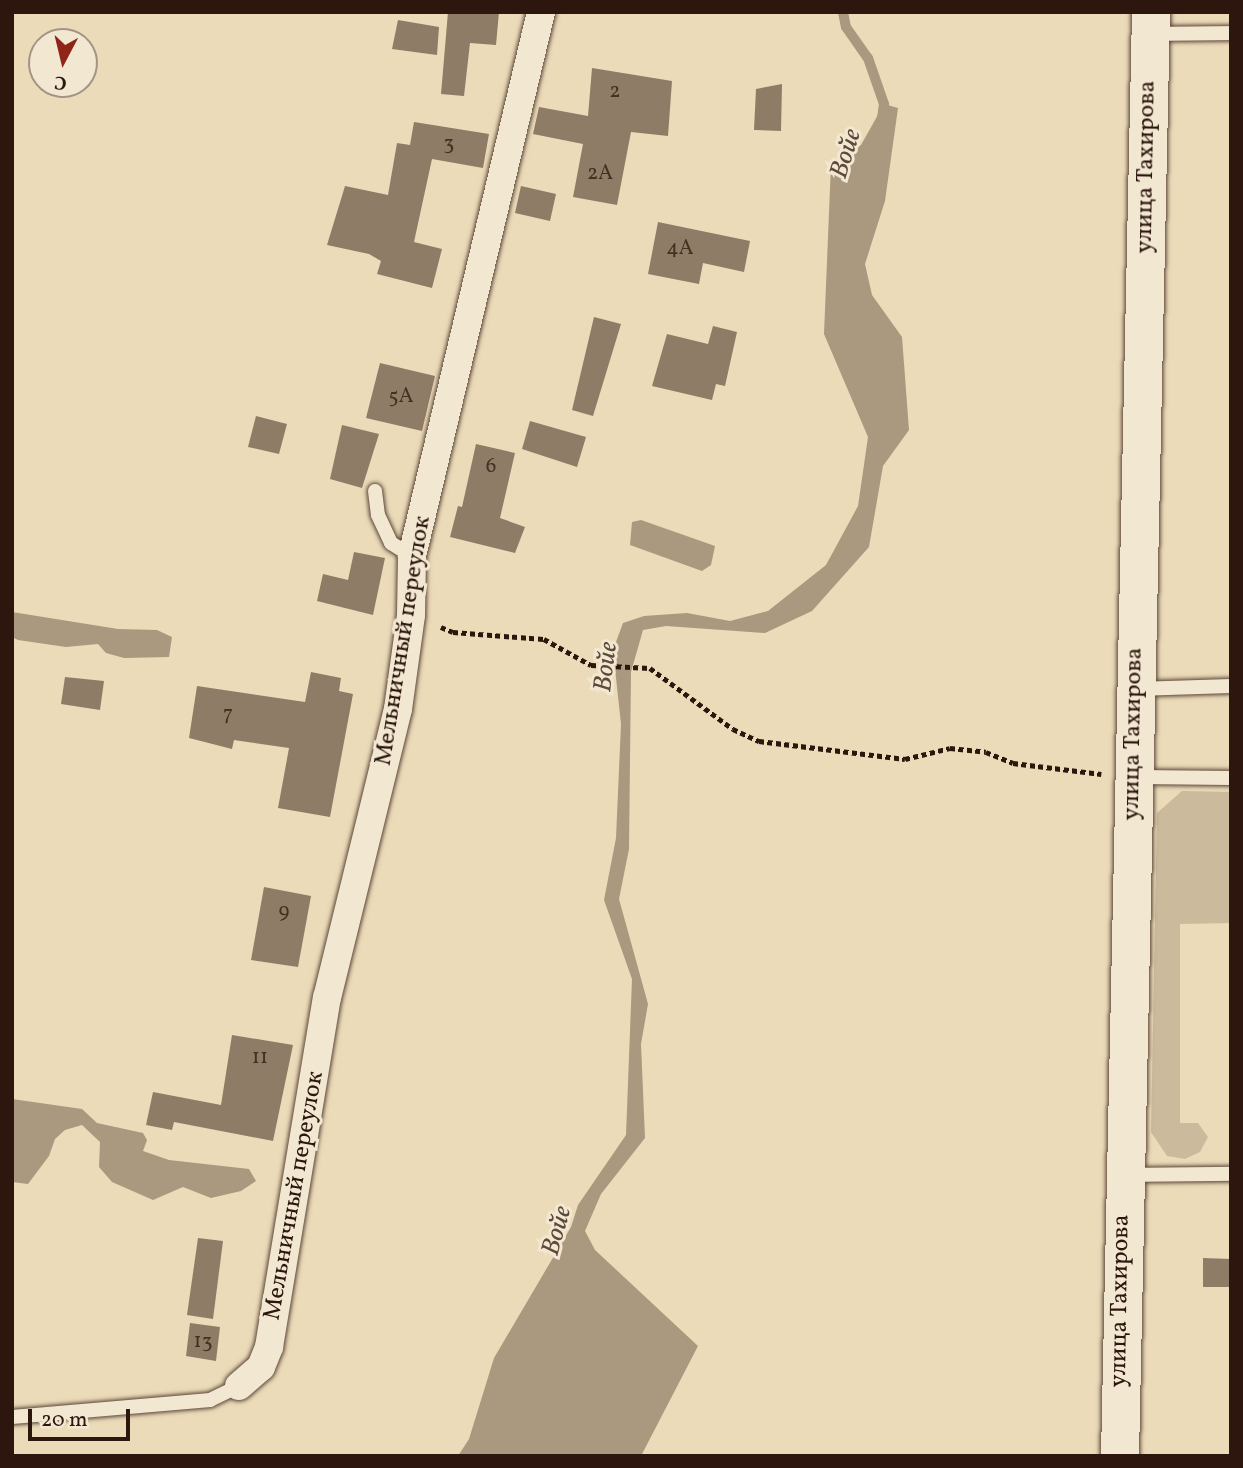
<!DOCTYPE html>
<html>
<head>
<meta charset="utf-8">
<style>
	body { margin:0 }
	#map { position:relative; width:1243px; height:1468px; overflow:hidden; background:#ebdbb9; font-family:Vollkorn,serif }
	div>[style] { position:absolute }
	.green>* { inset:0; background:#cbba9c }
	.water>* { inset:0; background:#aa987f }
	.stream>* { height:10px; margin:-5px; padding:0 5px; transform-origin:5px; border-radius:5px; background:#aa987f }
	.building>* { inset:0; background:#8f7c66 }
	.path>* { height:4.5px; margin-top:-2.25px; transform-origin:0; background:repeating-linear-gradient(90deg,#2c160d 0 5px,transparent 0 8.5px) }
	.roads { filter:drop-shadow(0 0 2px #5c4738) drop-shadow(0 0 2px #5c4738) }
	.service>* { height:14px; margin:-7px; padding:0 7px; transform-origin:7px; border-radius:7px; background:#f2e8d2 }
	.minor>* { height:28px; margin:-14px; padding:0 14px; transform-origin:14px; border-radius:14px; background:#f2e8d2 }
	.secondary>* { height:38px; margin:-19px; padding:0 19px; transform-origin:19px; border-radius:19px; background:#f2e8d2 }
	span { translate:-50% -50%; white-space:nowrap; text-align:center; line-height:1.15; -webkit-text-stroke:6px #f2e8d2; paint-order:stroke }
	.number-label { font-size:21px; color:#453023 }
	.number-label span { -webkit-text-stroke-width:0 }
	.street-label { font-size:24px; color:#2c160d }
	.water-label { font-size:26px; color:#5e4a3b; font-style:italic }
	.frame { position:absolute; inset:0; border:14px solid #2c160d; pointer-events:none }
	.north { position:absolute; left:28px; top:28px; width:70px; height:70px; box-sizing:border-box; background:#f2e8d2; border:2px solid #a39483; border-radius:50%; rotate:187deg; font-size:19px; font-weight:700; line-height:28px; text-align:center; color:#2c160d }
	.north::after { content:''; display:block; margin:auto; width:24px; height:32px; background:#8f2418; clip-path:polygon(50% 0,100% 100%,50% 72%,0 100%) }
	.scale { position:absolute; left:28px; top:1409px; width:102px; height:32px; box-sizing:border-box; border:4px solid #2c160d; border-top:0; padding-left:9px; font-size:21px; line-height:24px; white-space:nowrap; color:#2c160d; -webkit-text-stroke:5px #f2e8d2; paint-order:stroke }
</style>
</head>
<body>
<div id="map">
	<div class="green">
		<div style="clip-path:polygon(1182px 791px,1231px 792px,1231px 923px,1180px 924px,1180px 1123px,1198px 1123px,1208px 1137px,1200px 1152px,1185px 1159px,1167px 1156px,1151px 1132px,1157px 813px)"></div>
	</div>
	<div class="water">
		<div style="clip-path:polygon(884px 104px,898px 108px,885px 201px,865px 264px,872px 295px,902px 337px,909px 430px,883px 466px,869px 547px,812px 611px,765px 633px,666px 626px,643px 630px,631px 672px,629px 849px,619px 899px,648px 1004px,641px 1044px,645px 1138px,601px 1194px,585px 1231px,595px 1250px,698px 1346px,641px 1456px,458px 1456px,469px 1439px,494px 1358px,571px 1227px,578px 1205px,626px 1135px,632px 979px,604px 900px,616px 838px,621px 724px,613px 650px,623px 623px,644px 616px,687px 613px,730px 621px,768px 611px,826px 565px,858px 506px,868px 437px,824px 334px,831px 164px,861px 145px)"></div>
		<div style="clip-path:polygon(641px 520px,715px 546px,711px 565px,702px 571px,630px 545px,632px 522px)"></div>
		<div style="clip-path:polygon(12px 612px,118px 629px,157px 630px,172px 637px,169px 657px,124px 658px,106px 653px,98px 644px,66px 647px,18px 640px,12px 637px)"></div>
		<div style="clip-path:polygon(12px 1099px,82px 1109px,97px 1123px,143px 1133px,147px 1140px,143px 1151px,169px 1160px,249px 1169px,256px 1181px,241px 1191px,211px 1198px,183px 1187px,153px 1200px,112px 1182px,99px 1167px,100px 1142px,82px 1125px,65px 1130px,55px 1139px,49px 1156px,28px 1184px,12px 1182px)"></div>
	</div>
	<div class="stream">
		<div style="left:843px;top:12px;width:15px;rotate:79deg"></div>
		<div style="left:846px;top:27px;width:38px;rotate:55deg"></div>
		<div style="left:868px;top:58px;width:49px;rotate:70.8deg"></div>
		<div style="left:884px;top:104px;width:14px;rotate:98deg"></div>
	</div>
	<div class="building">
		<div style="clip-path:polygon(448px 12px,499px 12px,496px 45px,470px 43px,464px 96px,441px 94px)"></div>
		<div style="clip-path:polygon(398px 20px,439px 27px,437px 55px,392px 49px)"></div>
		<div style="clip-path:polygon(592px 68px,672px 81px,668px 136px,631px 132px,617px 205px,573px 197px,583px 144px,533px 134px,539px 107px,588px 116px)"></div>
		<div style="clip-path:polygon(782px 84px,781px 131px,754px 130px,756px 89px)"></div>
		<div style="clip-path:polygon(414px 122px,489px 134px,483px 168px,432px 159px,414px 242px,442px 249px,432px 288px,377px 274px,381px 261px,369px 254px,327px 245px,345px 186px,388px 195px,397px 143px,410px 145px)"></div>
		<div style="clip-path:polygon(521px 186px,556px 194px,550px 221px,515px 213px)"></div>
		<div style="clip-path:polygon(658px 222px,750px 241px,744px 272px,703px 263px,699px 284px,648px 274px)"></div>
		<div style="clip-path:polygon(594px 317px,621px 324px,593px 416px,572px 410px)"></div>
		<div style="clip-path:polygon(713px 326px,737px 332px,725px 386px,716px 384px,712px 400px,652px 386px,667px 334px,708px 344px)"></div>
		<div style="clip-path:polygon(380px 363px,435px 376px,422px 431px,366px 418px)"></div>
		<div style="clip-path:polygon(256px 416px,287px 424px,279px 454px,248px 447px)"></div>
		<div style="clip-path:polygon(530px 421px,586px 437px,577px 467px,522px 449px)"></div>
		<div style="clip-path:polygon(342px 425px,379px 434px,362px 488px,330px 479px)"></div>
		<div style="clip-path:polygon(476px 444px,515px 453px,500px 518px,525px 527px,515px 553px,450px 537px,458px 506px,462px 507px)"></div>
		<div style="clip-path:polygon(354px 552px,385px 558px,373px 615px,317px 601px,323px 574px,348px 580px)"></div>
		<div style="clip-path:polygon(311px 672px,341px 678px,339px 691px,353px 694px,330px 817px,278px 808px,289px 748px,234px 740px,232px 749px,189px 738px,197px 686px,305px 702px)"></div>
		<div style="clip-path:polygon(65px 677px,104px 681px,100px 710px,61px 704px)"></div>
		<div style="clip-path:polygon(264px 887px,311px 896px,298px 967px,251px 960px)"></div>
		<div style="clip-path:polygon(232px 1035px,293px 1045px,273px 1141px,174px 1122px,172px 1130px,146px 1125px,153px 1092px,221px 1105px)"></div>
		<div style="clip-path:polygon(198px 1238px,223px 1241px,213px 1319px,187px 1315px)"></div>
		<div style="clip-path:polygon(1203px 1258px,1231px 1259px,1231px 1287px,1203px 1287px)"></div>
		<div style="clip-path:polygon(190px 1323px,220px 1327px,216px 1361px,186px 1356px)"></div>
	</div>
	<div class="path">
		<div style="left:441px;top:627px;width:13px;rotate:23deg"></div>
		<div style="left:453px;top:632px;width:91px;rotate:4.4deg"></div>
		<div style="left:544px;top:639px;width:54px;rotate:29deg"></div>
		<div style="left:591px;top:665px;width:59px;rotate:2.9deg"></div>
		<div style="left:650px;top:668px;width:103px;rotate:36.3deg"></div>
		<div style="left:733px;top:729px;width:29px;rotate:25deg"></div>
		<div style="left:759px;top:741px;width:147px;rotate:7deg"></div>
		<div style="left:905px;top:759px;width:46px;rotate:-13.7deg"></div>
		<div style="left:950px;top:748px;width:36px;rotate:6deg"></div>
		<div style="left:986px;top:752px;width:29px;rotate:22deg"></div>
		<div style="left:1013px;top:763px;width:89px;rotate:7.1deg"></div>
	</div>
	<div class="roads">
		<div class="service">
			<div style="left:1152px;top:34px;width:79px;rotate:-0.7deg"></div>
			<div style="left:375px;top:491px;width:24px;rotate:83deg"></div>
			<div style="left:378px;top:515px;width:31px;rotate:65deg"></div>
			<div style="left:391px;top:543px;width:25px;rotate:32deg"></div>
			<div style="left:1136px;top:689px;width:95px;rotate:-1.8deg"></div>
			<div style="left:1138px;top:777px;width:93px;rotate:0.6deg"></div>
			<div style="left:1128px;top:1175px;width:103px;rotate:-0.6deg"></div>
			<div style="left:12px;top:1417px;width:199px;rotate:-4.9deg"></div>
			<div style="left:210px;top:1400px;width:32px;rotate:-26deg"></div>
		</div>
		<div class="minor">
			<div style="left:239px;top:1386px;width:29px;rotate:-41deg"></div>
			<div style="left:261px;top:1367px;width:22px;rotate:-68deg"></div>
			<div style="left:269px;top:1347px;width:354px;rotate:-80.6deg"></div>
			<div style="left:327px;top:998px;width:298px;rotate:-76.2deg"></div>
			<div style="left:398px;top:709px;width:95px;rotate:-82.1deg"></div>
			<div style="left:411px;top:615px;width:59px;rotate:-89deg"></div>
			<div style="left:412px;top:556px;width:559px;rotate:-76.66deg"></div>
		</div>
		<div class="secondary">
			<div style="left:1120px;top:1456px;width:1444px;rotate:-88.77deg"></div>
		</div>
	</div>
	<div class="number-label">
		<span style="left:615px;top:92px">2</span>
		<span style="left:449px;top:144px">3</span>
		<span style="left:600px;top:174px">2А</span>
		<span style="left:680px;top:249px">4А</span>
		<span style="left:401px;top:397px">5А</span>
		<span style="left:491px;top:467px">6</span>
		<span style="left:228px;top:715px">7</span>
		<span style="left:284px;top:912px">9</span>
		<span style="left:260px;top:1058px">11</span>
		<span style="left:203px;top:1342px">13</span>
	</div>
	<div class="street-label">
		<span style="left:1147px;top:167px;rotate:-89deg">улица Тахирова</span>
		<span style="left:404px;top:641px;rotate:-81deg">Мельничный переулок</span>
		<span style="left:1134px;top:734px;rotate:-89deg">улица Тахирова</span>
		<span style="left:295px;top:1196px;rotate:-80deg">Мельничный переулок</span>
		<span style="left:1121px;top:1301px;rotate:-89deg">улица Тахирова</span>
	</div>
	<div class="water-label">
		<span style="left:847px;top:154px;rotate:-72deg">Войе</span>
		<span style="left:607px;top:667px;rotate:-83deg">Войе</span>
		<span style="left:558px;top:1231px;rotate:-74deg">Войе</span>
	</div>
	<div class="frame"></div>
	<div class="north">С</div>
	<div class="scale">20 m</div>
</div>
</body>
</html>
